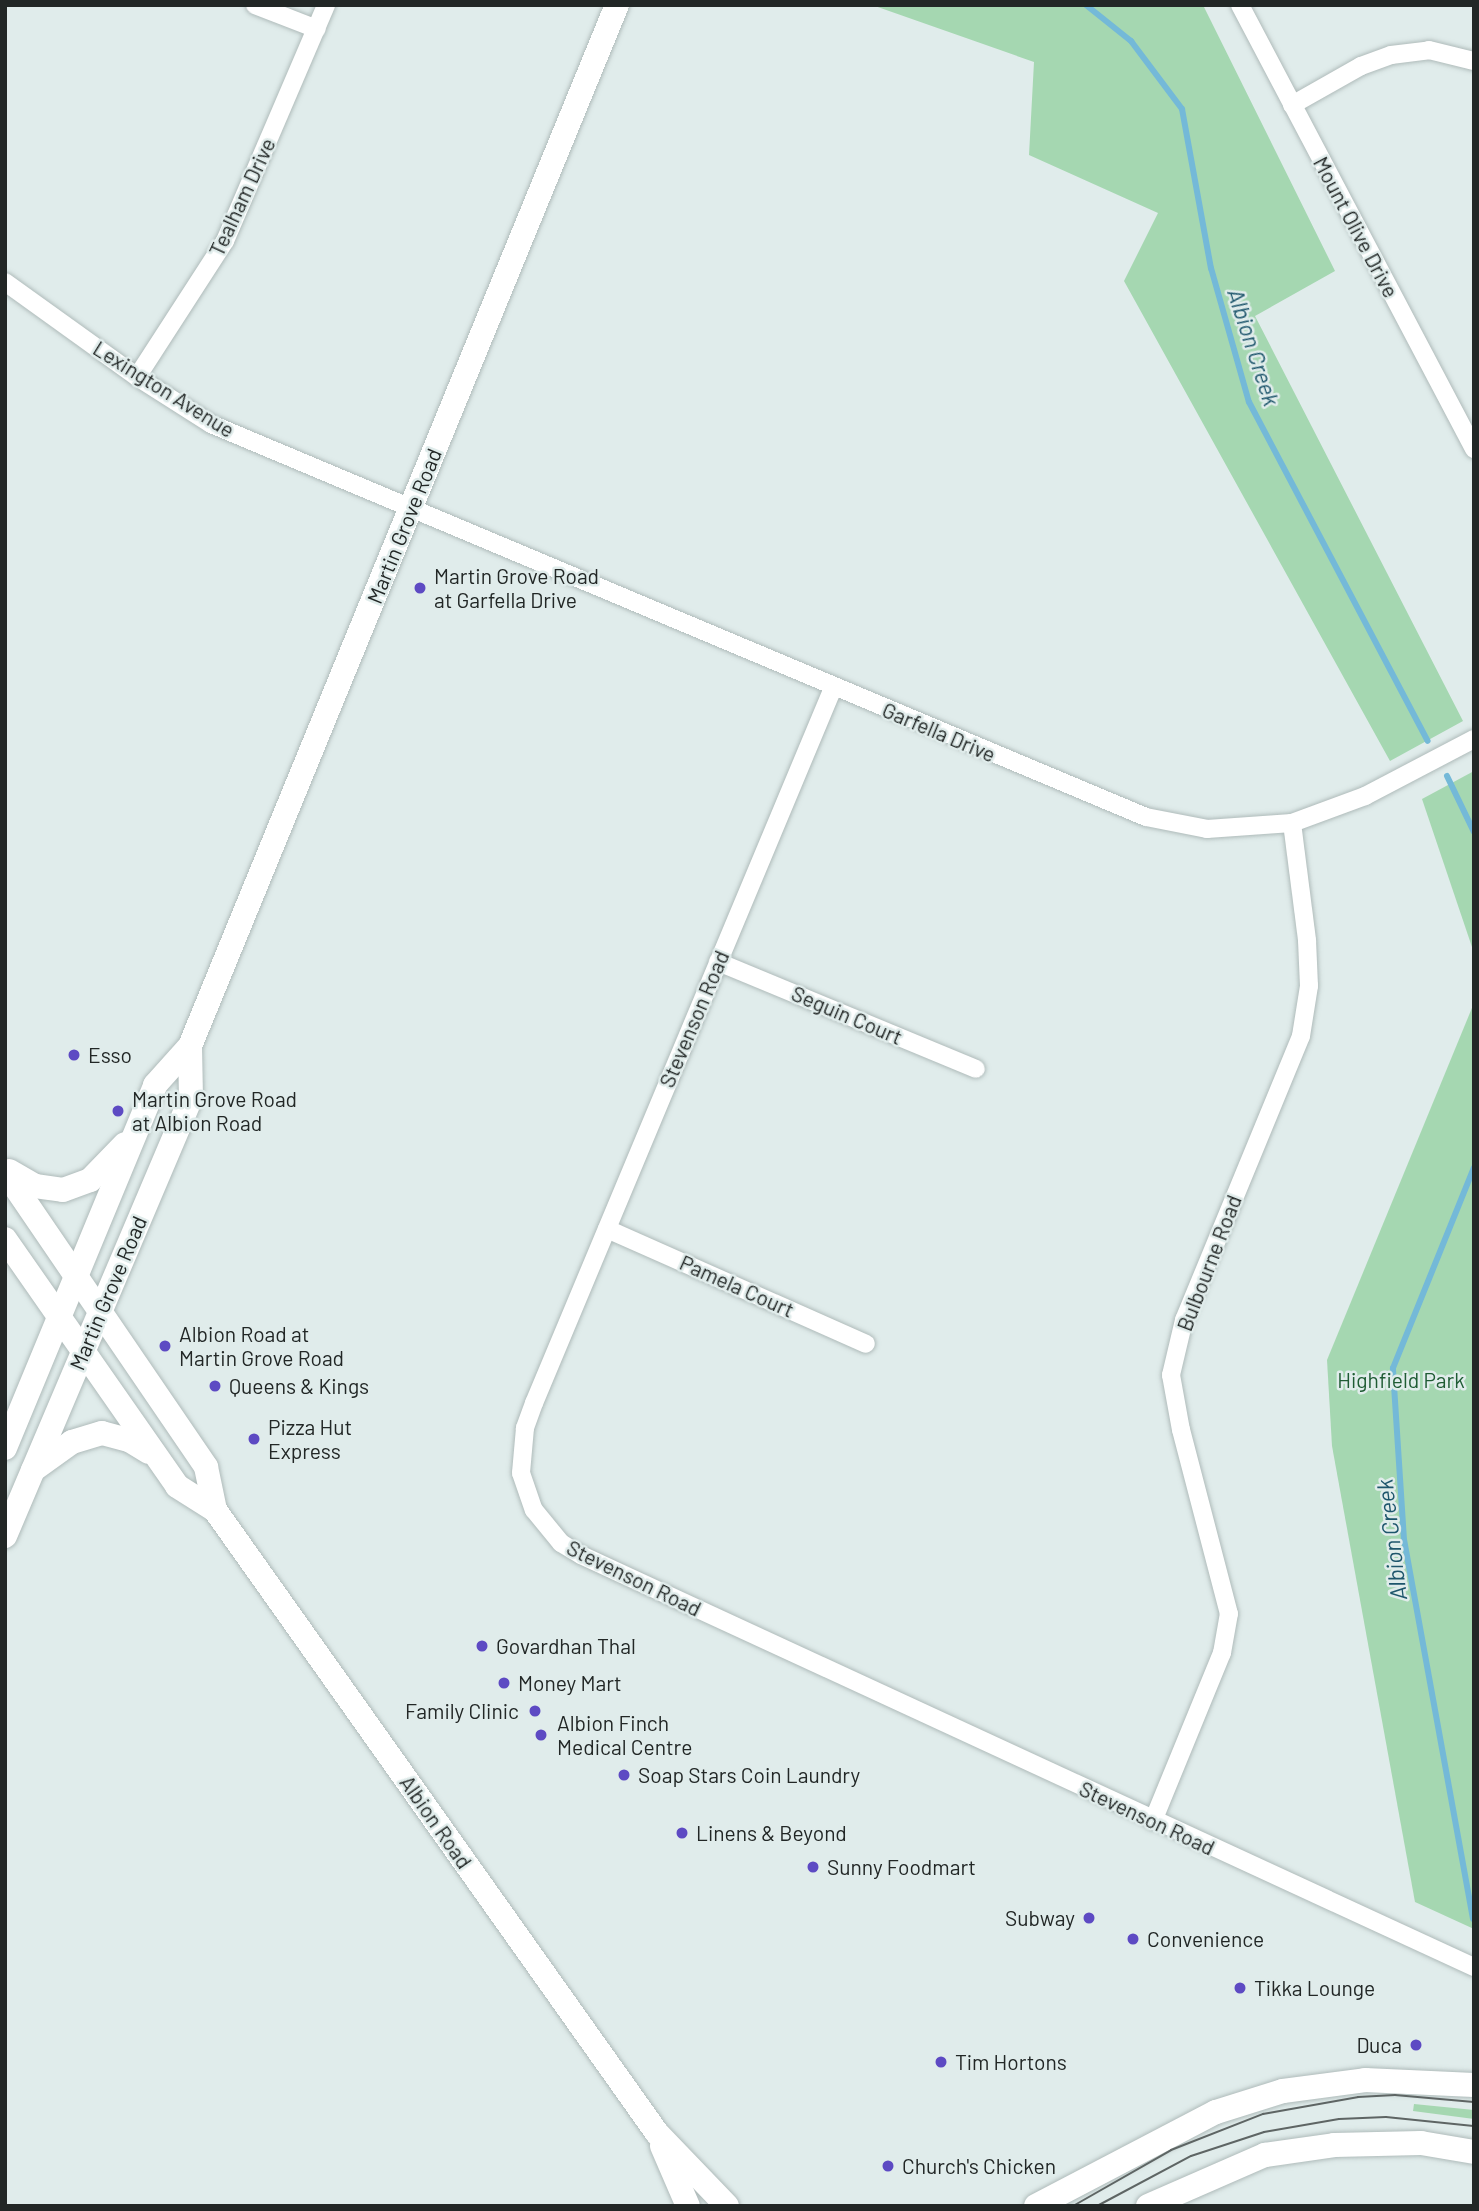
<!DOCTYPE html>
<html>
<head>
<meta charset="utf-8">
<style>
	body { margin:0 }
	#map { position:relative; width:1479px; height:2211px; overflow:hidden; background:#e0eceb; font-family:Barlow,sans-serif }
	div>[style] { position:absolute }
	.green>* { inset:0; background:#a5d7b1 }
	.stream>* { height:6px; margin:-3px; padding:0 3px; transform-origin:3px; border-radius:3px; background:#74b9d8 }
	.roads { filter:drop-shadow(0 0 2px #afbbba) drop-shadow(0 0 2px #afbbba) }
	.street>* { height:18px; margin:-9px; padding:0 9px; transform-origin:9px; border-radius:9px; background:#fff }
	.secondary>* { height:24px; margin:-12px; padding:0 12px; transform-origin:12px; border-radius:12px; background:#fff }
	.tram>* { height:2px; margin:-1px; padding:0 1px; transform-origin:1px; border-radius:1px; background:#5e6564 }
	.dots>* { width:19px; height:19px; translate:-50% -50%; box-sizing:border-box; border:4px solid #e0eceb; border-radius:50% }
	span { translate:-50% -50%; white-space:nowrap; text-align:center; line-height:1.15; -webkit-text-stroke:5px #e0eceb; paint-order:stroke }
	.street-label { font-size:21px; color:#222726 }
	.poi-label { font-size:21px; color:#222726 }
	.left { translate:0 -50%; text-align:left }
	.right { translate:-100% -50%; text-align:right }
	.park-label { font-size:21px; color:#1f5c34 }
	.water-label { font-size:23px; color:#1e566c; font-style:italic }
	.frame { position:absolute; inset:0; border:7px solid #222726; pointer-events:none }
</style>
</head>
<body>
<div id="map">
	<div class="green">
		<div style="clip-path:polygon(872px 5px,1203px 5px,1335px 271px,1255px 316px,1463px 721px,1390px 761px,1124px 281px,1158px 213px,1029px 155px,1034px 62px)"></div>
		<div style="clip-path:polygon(1474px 771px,1474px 953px,1422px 799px)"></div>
		<div style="clip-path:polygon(1474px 1003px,1474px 1929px,1415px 1902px,1332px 1446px,1327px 1360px)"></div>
		<div style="clip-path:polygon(1414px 2104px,1474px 2110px,1474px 2119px,1413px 2111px)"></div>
	</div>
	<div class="stream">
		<div style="left:1086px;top:5px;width:58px;rotate:38.7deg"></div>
		<div style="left:1131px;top:41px;width:85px;rotate:53.1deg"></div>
		<div style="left:1182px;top:109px;width:162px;rotate:79.7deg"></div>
		<div style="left:1211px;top:268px;width:139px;rotate:74.2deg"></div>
		<div style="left:1249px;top:402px;width:383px;rotate:62.2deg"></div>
		<div style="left:1447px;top:776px;width:62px;rotate:64.3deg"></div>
		<div style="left:1473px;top:1919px;width:385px;rotate:-100.3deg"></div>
		<div style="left:1404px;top:1540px;width:172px;rotate:-93.7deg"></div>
		<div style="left:1393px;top:1368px;width:216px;rotate:-68deg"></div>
	</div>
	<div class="roads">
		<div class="street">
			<div style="left:255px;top:5px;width:66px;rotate:21.2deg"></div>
			<div style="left:1240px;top:5px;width:502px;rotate:62.21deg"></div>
			<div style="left:1292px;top:105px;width:79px;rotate:-29.5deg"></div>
			<div style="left:1361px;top:66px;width:32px;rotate:-20deg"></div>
			<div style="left:1391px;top:55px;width:38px;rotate:-7deg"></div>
			<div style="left:1429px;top:50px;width:46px;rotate:13.7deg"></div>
			<div style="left:5px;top:282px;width:163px;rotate:35.7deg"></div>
			<div style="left:137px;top:377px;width:88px;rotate:32.4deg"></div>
			<div style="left:211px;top:424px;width:1014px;rotate:22.8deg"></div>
			<div style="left:1146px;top:817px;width:62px;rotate:11.1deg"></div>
			<div style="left:1207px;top:829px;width:85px;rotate:-4deg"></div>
			<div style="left:1292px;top:823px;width:78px;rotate:-20.3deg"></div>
			<div style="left:1365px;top:796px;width:123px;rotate:-27.6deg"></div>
			<div style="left:137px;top:377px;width:162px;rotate:-57.1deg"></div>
			<div style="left:225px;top:241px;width:257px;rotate:-66.8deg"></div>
			<div style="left:833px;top:688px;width:775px;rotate:112.69deg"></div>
			<div style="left:534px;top:1403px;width:27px;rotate:110deg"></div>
			<div style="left:525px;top:1428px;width:45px;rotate:95.1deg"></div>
			<div style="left:521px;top:1473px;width:39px;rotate:71deg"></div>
			<div style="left:534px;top:1510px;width:43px;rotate:50.7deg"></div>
			<div style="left:561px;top:1543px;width:23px;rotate:31deg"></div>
			<div style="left:581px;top:1555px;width:983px;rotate:24.77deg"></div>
			<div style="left:718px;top:962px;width:279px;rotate:22.5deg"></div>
			<div style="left:607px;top:1229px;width:283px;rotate:23.9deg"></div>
			<div style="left:1153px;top:1821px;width:182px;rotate:-67.7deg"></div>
			<div style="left:1222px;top:1653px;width:40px;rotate:-80deg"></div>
			<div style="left:1229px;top:1614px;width:190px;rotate:-104.6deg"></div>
			<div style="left:1181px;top:1430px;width:56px;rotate:-100.3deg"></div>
			<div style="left:1171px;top:1375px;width:57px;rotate:-76.7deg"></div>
			<div style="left:1184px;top:1320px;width:307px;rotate:-67.6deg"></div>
			<div style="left:1301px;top:1036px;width:51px;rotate:-80.9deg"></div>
			<div style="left:1309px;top:986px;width:46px;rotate:-92.5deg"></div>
			<div style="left:1307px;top:940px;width:118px;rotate:-97.3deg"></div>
		</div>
		<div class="secondary">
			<div style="left:9px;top:1171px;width:30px;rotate:30deg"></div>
			<div style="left:35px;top:1186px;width:28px;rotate:8deg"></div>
			<div style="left:63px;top:1190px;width:29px;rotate:-20deg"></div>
			<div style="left:90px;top:1180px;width:50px;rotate:-45.8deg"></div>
			<div style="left:5px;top:1172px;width:357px;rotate:55.7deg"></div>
			<div style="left:206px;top:1467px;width:44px;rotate:78.2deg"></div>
			<div style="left:5px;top:1239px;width:301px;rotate:55.1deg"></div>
			<div style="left:177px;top:1486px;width:45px;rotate:32.3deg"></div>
			<div style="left:215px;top:1510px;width:764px;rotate:54.65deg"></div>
			<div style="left:657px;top:2133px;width:101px;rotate:46.2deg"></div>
			<div style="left:5px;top:1448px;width:393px;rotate:-67.5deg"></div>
			<div style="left:155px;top:1085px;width:52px;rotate:-48.1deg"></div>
			<div style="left:190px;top:1046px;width:1125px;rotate:-67.7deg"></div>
			<div style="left:33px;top:1470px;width:48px;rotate:-35.7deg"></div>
			<div style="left:72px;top:1442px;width:31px;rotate:-17deg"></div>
			<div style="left:102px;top:1433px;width:28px;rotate:15deg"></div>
			<div style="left:129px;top:1440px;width:23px;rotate:31deg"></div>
			<div style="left:5px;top:1536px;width:476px;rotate:-67deg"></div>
			<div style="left:191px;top:1098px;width:52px;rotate:-91.1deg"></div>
			<div style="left:662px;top:2146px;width:65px;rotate:66.6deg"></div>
			<div style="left:1036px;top:2206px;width:203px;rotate:-27.6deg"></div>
			<div style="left:1216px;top:2112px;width:70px;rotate:-17.4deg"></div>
			<div style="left:1283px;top:2091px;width:83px;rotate:-7.6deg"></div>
			<div style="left:1365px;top:2080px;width:109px;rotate:2.6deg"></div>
			<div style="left:1148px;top:2206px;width:128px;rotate:-23.6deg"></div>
			<div style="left:1265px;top:2155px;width:70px;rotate:-8.2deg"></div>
			<div style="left:1334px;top:2145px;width:87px;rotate:-1.3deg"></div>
			<div style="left:1421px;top:2143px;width:54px;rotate:9.6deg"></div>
		</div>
	</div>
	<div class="tram">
		<div style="left:1073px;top:2206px;width:113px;rotate:-29.7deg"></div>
		<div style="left:1171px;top:2150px;width:99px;rotate:-21.4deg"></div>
		<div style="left:1263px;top:2114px;width:97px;rotate:-10.1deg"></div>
		<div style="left:1358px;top:2097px;width:37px;rotate:-3deg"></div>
		<div style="left:1395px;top:2095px;width:79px;rotate:5.1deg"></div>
		<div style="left:1097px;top:2206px;width:106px;rotate:-28deg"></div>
		<div style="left:1191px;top:2156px;width:77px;rotate:-18.2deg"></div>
		<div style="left:1264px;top:2132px;width:76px;rotate:-9.8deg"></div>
		<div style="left:1339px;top:2119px;width:47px;rotate:-2.4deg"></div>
		<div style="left:1386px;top:2117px;width:88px;rotate:5.8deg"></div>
	</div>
	<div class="dots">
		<div style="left:420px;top:588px;background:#5d4ac3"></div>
		<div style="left:74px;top:1055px;background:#5d4ac3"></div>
		<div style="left:118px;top:1111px;background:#5d4ac3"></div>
		<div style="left:165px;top:1346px;background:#5d4ac3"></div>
		<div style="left:215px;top:1386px;background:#5d4ac3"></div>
		<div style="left:254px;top:1439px;background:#5d4ac3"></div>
		<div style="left:482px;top:1646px;background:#5d4ac3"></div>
		<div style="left:504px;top:1683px;background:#5d4ac3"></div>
		<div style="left:535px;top:1711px;background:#5d4ac3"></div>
		<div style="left:541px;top:1735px;background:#5d4ac3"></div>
		<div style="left:624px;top:1775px;background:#5d4ac3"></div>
		<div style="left:682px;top:1833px;background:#5d4ac3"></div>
		<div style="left:813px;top:1867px;background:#5d4ac3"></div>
		<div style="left:1089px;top:1918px;background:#5d4ac3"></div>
		<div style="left:1133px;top:1939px;background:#5d4ac3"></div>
		<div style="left:1240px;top:1988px;background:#5d4ac3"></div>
		<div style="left:1416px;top:2045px;background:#5d4ac3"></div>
		<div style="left:941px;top:2062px;background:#5d4ac3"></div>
		<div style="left:888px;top:2166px;background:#5d4ac3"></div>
	</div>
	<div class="street-label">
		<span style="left:242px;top:197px;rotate:-65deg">Tealham Drive</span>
		<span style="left:1356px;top:227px;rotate:62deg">Mount Olive Drive</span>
		<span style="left:164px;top:389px;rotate:32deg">Lexington Avenue</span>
		<span style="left:404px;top:526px;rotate:-68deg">Martin Grove Road</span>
		<span style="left:939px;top:732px;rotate:23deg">Garfella Drive</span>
		<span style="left:847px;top:1015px;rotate:23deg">Seguin Court</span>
		<span style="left:694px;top:1019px;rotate:-67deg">Stevenson Road</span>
		<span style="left:1209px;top:1263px;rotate:-69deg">Bulbourne Road</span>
		<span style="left:737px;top:1286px;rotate:24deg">Pamela Court</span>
		<span style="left:108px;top:1293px;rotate:-67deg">Martin Grove Road</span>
		<span style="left:634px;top:1578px;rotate:26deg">Stevenson Road</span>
		<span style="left:1147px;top:1818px;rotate:25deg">Stevenson Road</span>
		<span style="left:436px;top:1822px;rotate:55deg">Albion Road</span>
	</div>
	<div class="poi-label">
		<span class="left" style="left:434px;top:588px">Martin Grove Road<br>at Garfella Drive</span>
		<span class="left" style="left:88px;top:1055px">Esso</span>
		<span class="left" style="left:132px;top:1111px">Martin Grove Road<br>at Albion Road</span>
		<span class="left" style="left:179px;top:1346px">Albion Road at<br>Martin Grove Road</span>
		<span class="left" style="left:229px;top:1386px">Queens &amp; Kings</span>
		<span class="left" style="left:268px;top:1439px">Pizza Hut<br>Express</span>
		<span class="left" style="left:496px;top:1646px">Govardhan Thal</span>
		<span class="left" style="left:518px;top:1683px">Money Mart</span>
		<span class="right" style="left:519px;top:1711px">Family Clinic</span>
		<span class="left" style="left:557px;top:1735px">Albion Finch<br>Medical Centre</span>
		<span class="left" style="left:638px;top:1775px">Soap Stars Coin Laundry</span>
		<span class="left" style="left:696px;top:1833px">Linens &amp; Beyond</span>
		<span class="left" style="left:827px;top:1867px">Sunny Foodmart</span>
		<span class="right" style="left:1075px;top:1918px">Subway</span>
		<span class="left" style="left:1147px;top:1939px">Convenience</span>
		<span class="left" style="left:1254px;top:1988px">Tikka Lounge</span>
		<span class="right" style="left:1402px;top:2045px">Duca</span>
		<span class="left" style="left:955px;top:2062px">Tim Hortons</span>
		<span class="left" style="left:902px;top:2166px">Church's Chicken</span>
	</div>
	<div class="park-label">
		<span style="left:1401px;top:1380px">Highfield Park</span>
	</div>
	<div class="water-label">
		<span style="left:1254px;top:347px;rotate:72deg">Albion Creek</span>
		<span style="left:1391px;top:1540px;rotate:-97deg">Albion Creek</span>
	</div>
	<div class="frame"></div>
</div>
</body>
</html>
